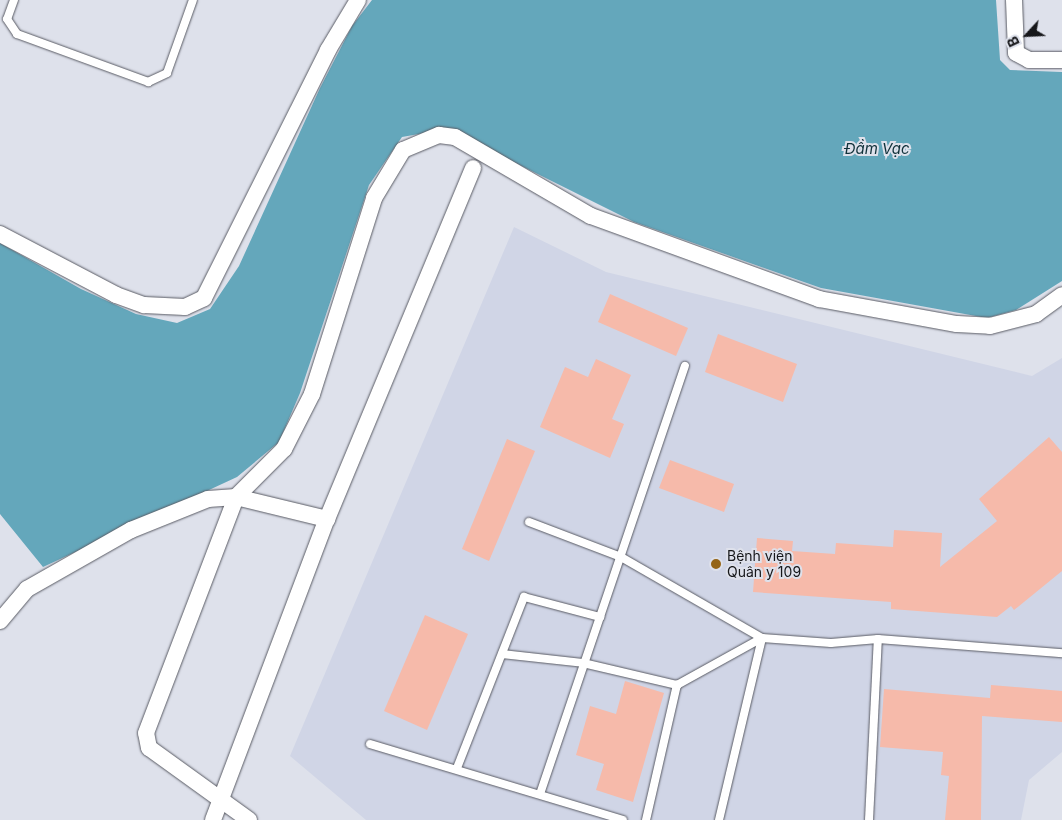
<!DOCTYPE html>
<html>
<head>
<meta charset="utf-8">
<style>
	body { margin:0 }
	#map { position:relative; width:1062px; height:820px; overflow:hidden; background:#dee1eb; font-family:Inter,sans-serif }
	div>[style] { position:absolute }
	.built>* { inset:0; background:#d0d5e6 }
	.water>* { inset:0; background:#64a7bb }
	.building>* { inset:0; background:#f6baaa }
	.roads { filter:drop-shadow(0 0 1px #595b64) drop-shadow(0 0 1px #595b64) }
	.service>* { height:8px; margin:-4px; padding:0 4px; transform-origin:4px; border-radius:4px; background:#fff }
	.minor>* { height:16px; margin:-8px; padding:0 8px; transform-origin:8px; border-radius:8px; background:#fff }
	.dots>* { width:14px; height:14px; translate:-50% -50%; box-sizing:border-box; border:2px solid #dee1eb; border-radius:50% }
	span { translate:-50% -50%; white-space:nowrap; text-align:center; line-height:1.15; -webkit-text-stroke:4px #dee1eb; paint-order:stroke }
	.poi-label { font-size:14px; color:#16171a }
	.left { translate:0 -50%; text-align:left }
	.water-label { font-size:15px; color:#10313a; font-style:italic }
	.north { position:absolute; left:1002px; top:10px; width:50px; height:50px; -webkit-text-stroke:4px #dee1eb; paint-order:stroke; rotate:245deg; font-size:14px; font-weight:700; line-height:20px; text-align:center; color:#16171a }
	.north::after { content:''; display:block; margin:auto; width:18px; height:22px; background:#16171a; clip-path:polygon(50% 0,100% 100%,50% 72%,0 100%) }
</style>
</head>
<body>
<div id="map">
	<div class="built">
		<div style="clip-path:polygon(514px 227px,606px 272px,1032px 376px,1062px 358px,1062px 752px,1029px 780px,1021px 820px,366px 820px,290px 756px)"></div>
	</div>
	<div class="water">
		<div style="clip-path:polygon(372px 0,996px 0,1000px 60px,1010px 70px,1062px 72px,1062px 281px,1016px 310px,987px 318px,821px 288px,634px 222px,447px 129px,402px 137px,369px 185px,300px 393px,279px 442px,237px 477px,43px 567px,0 514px,0 243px,81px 289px,136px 314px,177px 323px,210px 309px,239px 266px,320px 88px,352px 26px)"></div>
	</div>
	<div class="building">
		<div style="clip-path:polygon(610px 294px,688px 328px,676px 356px,598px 322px)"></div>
		<div style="clip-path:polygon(718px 334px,797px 364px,783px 402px,705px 372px)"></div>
		<div style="clip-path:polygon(596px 359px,631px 375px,612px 419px,624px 424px,610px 458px,540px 427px,565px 367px,588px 377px)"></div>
		<div style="clip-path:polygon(1049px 437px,1062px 452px,1062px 571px,1014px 610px,1011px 606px,997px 617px,891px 609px,891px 602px,753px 592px,757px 538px,793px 541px,792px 551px,835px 554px,836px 543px,893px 547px,894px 530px,942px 533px,940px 567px,997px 521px,979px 499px)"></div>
		<div style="clip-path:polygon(507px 439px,535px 451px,489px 561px,462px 549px)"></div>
		<div style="clip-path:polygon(670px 460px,734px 484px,724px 512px,659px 488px)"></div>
		<div style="clip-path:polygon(425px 615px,468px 634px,427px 730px,384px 711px)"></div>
		<div style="clip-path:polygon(625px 681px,664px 693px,633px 802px,596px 790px,604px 764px,576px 755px,590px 706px,616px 714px)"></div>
		<div style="clip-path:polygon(991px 685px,1062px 691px,1062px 722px,982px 716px,981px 820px,945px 820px,949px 776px,941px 775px,943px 752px,880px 747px,884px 689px,990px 698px)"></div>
	</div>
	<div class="roads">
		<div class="service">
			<div style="left:14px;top:0;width:20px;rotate:110deg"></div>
			<div style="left:7px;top:19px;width:18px;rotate:56deg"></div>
			<div style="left:17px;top:34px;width:140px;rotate:20.1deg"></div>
			<div style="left:148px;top:82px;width:21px;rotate:-25deg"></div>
			<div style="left:167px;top:73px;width:77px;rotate:-70.4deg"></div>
			<div style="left:529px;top:522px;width:98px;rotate:20.8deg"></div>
			<div style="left:621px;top:557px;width:163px;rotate:29.9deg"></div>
			<div style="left:502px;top:654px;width:81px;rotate:6.3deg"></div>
			<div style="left:583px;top:663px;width:97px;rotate:13.2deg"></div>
			<div style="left:370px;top:744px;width:264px;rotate:16.7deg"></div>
			<div style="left:457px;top:768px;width:184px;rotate:-68.6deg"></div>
			<div style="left:524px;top:597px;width:79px;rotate:14.7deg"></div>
			<div style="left:540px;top:794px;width:452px;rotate:-71.3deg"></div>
			<div style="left:646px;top:820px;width:139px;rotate:-77.1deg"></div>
			<div style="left:677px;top:685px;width:97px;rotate:-28.9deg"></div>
			<div style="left:719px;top:820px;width:187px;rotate:-76.7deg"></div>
			<div style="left:762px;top:638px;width:69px;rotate:4.1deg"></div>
			<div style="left:831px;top:643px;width:47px;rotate:-4.9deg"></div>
			<div style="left:878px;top:639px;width:185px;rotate:4.4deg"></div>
			<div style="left:869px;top:820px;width:181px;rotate:-87.2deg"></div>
		</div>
		<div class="minor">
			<div style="left:1014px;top:0;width:53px;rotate:87.8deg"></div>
			<div style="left:1016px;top:53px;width:15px;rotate:28deg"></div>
			<div style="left:1029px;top:60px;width:33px"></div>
			<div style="left:0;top:234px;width:131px;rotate:27.7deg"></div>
			<div style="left:116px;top:295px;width:30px;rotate:20deg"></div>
			<div style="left:144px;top:305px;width:41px;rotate:2.8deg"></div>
			<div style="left:185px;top:307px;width:21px;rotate:-25deg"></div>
			<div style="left:204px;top:298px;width:277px;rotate:-63.4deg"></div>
			<div style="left:328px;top:50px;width:58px;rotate:-59deg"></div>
			<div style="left:0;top:621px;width:42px;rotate:-49.8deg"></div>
			<div style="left:27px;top:589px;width:120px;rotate:-29.6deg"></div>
			<div style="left:131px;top:530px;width:83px;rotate:-21.9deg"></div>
			<div style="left:208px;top:499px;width:28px;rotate:-4deg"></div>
			<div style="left:236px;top:497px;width:94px;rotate:13.6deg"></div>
			<div style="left:213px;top:820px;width:322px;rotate:-69.3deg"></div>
			<div style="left:327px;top:519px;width:380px;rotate:-67.4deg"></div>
			<div style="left:249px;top:820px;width:123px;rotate:-144.2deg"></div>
			<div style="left:149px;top:748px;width:15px;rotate:-101deg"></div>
			<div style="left:146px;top:733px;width:253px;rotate:-69.1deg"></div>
			<div style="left:236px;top:497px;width:68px;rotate:-45deg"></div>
			<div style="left:284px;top:449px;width:62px;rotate:-63deg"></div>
			<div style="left:312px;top:394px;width:206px;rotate:-72.4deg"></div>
			<div style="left:374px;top:198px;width:56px;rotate:-58.9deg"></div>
			<div style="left:403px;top:150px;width:39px;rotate:-23deg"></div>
			<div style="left:439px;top:135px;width:16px;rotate:7deg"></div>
			<div style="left:455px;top:137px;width:157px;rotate:30.2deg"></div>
			<div style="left:591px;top:216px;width:243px;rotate:20deg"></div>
			<div style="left:819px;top:299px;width:140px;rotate:10.3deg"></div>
			<div style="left:957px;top:324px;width:33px;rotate:3deg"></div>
			<div style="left:990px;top:326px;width:48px;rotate:-14.6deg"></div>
			<div style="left:1036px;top:314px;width:32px;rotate:-36deg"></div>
		</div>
	</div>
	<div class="dots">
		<div style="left:716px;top:564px;background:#956416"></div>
	</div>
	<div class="poi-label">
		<span class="left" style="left:727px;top:564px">Bệnh viện<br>Quân y 109</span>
	</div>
	<div class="water-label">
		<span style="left:877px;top:149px">Đầm Vạc</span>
	</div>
	<div class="north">B</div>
</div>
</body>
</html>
